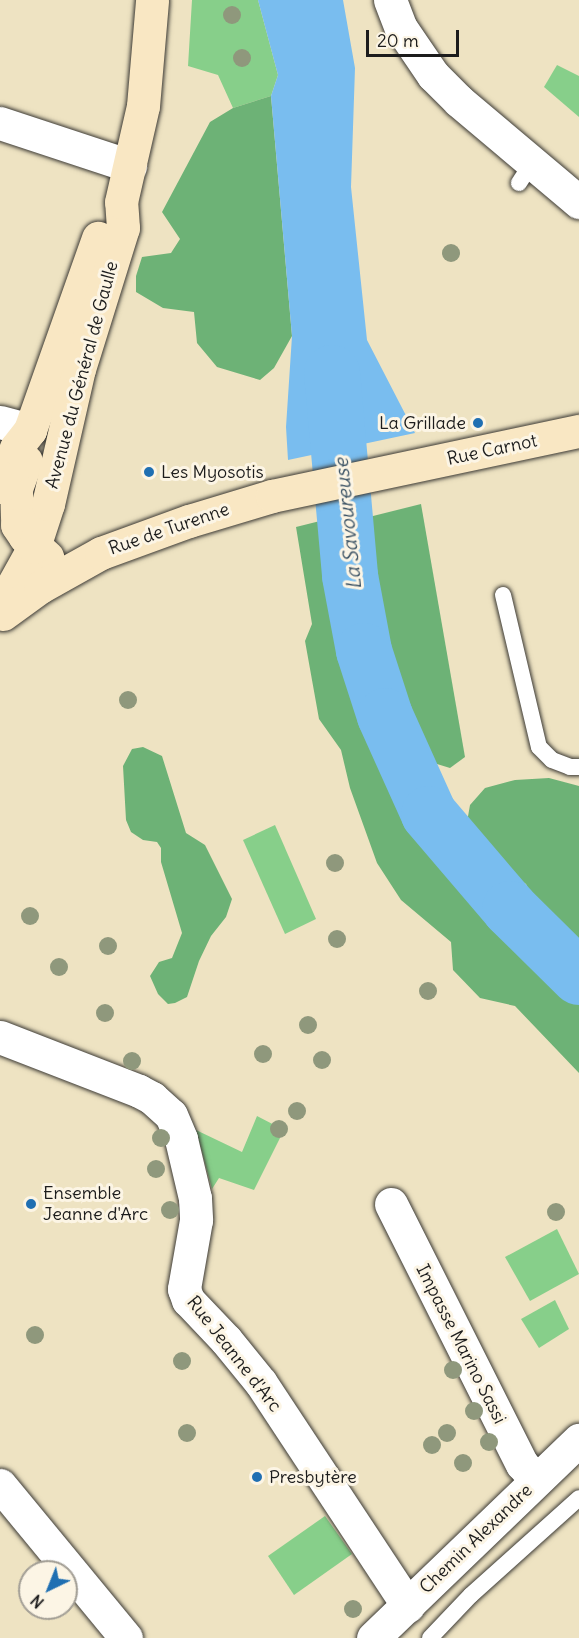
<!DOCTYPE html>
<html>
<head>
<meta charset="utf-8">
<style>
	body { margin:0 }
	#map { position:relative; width:579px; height:1638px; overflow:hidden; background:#eee3c2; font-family:Delius,sans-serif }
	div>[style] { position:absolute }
	.green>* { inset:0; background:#87cf8a }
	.forest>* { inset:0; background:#6db276 }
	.water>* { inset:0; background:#79bdef }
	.river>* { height:56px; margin:-28px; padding:0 28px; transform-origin:28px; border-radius:28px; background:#79bdef }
	.roads { filter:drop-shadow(0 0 2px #3c3a35) drop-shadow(0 0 2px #3c3a35) }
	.service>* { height:16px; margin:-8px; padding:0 8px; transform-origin:8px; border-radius:8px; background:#fff }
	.minor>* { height:33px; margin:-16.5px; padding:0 16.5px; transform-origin:16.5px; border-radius:16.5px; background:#fff }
	.secondary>* { height:33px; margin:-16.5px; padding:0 16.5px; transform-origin:16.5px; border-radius:16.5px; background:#f9e7c3 }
	.trees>* { width:18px; height:18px; margin:-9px; border-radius:50%; background:#8f987c }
	.dots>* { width:16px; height:16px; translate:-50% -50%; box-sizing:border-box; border:3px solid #fcf5e5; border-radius:50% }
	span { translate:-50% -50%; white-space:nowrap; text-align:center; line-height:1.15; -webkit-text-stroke:6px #fcf5e5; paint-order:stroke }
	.street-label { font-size:18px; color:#1c1c1c }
	.poi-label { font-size:18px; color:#1c1c1c }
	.right { translate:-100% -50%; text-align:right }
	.left { translate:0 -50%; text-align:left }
	.water-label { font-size:20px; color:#3d5466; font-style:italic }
	.north { position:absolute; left:18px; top:1560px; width:60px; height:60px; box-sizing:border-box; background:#fcf5e5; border:2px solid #a29e95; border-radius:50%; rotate:223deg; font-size:16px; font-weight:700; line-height:24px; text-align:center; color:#1c1c1c }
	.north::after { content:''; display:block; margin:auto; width:21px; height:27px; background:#1f6fb2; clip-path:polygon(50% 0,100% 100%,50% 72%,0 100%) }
	.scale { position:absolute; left:366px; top:30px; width:93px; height:27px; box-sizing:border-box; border:3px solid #1c1c1c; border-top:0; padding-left:8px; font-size:18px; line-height:21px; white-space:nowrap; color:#1c1c1c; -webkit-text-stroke:4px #fcf5e5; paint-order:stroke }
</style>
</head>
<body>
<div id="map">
	<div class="green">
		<div style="clip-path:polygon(192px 0,258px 0,278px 75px,271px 96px,233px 108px,218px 75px,188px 66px)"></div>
		<div style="clip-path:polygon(557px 65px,579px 76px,579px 117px,544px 87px)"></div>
		<div style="clip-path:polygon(275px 825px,316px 919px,285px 934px,243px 840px)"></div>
		<div style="clip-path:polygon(257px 1116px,284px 1130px,254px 1190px,219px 1178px,212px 1189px,196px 1130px,242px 1152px)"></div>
		<div style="clip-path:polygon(557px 1229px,579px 1274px,530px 1301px,505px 1257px)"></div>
		<div style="clip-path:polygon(555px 1300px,569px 1329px,539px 1348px,521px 1319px)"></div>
		<div style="clip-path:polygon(325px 1516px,352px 1554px,294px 1595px,268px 1556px)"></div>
	</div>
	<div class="forest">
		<div style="clip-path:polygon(271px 96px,292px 336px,274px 368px,260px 380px,217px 367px,197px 343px,194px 312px,163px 308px,136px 292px,136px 276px,142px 257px,171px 253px,180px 239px,162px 212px,210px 122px,233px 108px)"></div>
		<div style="clip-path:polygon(421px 504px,465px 757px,450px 768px,424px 760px,401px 721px,373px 612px,369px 517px)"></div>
		<div style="clip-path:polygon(324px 520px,332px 541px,331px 609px,345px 645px,361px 712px,375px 729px,396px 768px,399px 794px,407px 817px,446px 849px,462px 880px,495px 899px,535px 946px,579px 965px,579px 1073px,515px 1006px,480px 998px,453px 970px,451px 942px,401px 900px,377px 863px,350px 788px,341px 750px,319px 719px,305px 641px,312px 624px,296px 527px)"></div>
		<div style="clip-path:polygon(143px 747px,162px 756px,186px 833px,205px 845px,232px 899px,226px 917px,211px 936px,199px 961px,187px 997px,175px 1003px,168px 1004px,158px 994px,150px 976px,159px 962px,172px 958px,182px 933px,161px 862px,161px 848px,157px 842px,143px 840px,131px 832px,126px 820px,123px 766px,132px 749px)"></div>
		<div style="clip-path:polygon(549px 778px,579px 786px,579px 960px,555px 928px,538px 911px,526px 884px,493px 862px,467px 822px,470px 805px,485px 788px,515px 780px)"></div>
	</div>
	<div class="water">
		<div style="clip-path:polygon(258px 0,343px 0,355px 68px,351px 187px,367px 340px,415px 433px,288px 460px,286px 427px,292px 336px,271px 96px,278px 75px)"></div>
	</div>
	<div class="river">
		<div style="left:332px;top:373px;width:204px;rotate:84.9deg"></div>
		<div style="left:350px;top:576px;width:76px;rotate:79.4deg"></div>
		<div style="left:364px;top:651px;width:68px;rotate:72.1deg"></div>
		<div style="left:385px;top:716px;width:107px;rotate:65.8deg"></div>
		<div style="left:429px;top:814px;width:125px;rotate:49.5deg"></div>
		<div style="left:510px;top:909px;width:97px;rotate:44.6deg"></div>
	</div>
	<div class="roads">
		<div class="service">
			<div style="left:519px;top:183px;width:24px;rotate:-57deg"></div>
			<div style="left:503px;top:595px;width:156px;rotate:76.7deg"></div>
			<div style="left:539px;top:747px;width:18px;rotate:45deg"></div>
			<div style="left:552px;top:760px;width:19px;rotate:21deg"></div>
			<div style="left:570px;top:767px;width:9px"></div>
			<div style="left:430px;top:1638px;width:59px;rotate:-46.4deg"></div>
			<div style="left:471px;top:1595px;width:145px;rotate:-41.9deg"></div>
		</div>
		<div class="minor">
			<div style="left:390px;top:0;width:30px;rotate:69deg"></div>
			<div style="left:401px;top:28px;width:57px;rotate:55.8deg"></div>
			<div style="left:433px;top:75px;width:37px;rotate:45deg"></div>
			<div style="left:459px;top:101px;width:157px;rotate:40.1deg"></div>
			<div style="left:0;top:123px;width:137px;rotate:18.3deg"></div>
			<div style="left:0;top:422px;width:31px;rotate:15deg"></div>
			<div style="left:0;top:1037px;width:149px;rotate:21.2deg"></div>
			<div style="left:139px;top:1091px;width:15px;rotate:28deg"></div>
			<div style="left:152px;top:1098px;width:25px;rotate:42deg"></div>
			<div style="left:171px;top:1115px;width:26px;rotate:67deg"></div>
			<div style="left:181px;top:1139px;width:61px;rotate:76.7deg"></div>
			<div style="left:195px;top:1198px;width:22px;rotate:87deg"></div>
			<div style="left:196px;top:1220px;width:70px;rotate:99.9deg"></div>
			<div style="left:184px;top:1289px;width:12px;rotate:70deg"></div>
			<div style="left:188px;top:1300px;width:55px;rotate:46.5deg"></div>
			<div style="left:226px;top:1340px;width:55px;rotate:50.9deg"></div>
			<div style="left:261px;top:1383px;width:267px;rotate:56.6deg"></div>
			<div style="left:391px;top:1204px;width:291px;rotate:63.3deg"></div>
			<div style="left:522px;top:1464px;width:21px;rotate:49deg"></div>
			<div style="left:0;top:1485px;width:198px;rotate:50.5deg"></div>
			<div style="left:373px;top:1638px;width:286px;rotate:-43.9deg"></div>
		</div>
		<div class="secondary">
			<div style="left:26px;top:461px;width:29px;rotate:110deg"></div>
			<div style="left:16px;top:488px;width:37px;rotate:88deg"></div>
			<div style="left:17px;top:525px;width:14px;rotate:56deg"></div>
			<div style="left:25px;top:537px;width:30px;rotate:42deg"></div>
			<div style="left:0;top:487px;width:42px;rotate:-67.7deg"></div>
			<div style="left:16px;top:448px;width:23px;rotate:-52deg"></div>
			<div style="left:30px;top:430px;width:204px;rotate:-70.5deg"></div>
			<div style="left:0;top:608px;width:70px;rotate:-60.9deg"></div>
			<div style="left:34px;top:547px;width:45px;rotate:-72deg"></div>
			<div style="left:48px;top:504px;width:139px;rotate:-77.1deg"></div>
			<div style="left:79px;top:369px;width:148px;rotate:-72.7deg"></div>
			<div style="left:123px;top:228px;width:26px;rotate:-94deg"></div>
			<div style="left:121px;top:202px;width:98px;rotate:-77.1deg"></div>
			<div style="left:143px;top:106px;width:106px;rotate:-85.1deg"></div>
			<div style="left:3px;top:614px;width:46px;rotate:-36.1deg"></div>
			<div style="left:40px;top:587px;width:70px;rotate:-29.1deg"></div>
			<div style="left:101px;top:553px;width:94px;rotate:-20deg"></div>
			<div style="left:189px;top:521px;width:87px;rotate:-16.8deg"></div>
			<div style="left:272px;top:496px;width:314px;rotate:-12deg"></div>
		</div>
	</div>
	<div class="trees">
		<div style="left:232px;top:15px"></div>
		<div style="left:242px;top:58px"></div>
		<div style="left:451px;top:253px"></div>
		<div style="left:128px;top:700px"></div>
		<div style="left:335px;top:863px"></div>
		<div style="left:30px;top:916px"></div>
		<div style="left:337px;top:939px"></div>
		<div style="left:108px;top:946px"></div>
		<div style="left:59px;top:967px"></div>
		<div style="left:428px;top:991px"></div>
		<div style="left:105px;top:1013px"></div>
		<div style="left:308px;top:1025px"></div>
		<div style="left:263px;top:1054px"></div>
		<div style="left:322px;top:1060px"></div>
		<div style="left:132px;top:1061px"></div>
		<div style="left:297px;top:1111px"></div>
		<div style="left:279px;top:1129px"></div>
		<div style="left:161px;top:1138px"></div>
		<div style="left:156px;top:1169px"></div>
		<div style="left:170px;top:1210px"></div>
		<div style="left:556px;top:1212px"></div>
		<div style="left:35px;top:1335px"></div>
		<div style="left:182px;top:1361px"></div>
		<div style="left:453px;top:1370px"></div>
		<div style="left:474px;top:1411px"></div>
		<div style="left:187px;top:1433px"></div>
		<div style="left:447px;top:1433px"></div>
		<div style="left:489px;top:1442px"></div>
		<div style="left:432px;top:1445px"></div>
		<div style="left:463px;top:1463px"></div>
		<div style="left:353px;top:1609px"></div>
	</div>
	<div class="dots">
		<div style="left:478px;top:423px;background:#1f6fb2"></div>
		<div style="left:149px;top:472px;background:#1f6fb2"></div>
		<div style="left:31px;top:1204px;background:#1f6fb2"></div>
		<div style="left:257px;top:1477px;background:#1f6fb2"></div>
	</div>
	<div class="street-label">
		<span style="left:82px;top:375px;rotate:-75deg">Avenue du Général de Gaulle</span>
		<span style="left:492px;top:450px;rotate:-12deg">Rue Carnot</span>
		<span style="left:169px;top:529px;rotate:-19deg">Rue de Turenne</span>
		<span style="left:461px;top:1344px;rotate:63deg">Impasse Marino Sassi</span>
		<span style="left:234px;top:1354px;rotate:52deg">Rue Jeanne d'Arc</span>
		<span style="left:476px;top:1539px;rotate:-44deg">Chemin Alexandre</span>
	</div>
	<div class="poi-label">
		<span class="right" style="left:466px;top:423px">La Grillade</span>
		<span class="left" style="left:161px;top:472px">Les Myosotis</span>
		<span class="left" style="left:43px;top:1204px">Ensemble<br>Jeanne d'Arc</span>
		<span class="left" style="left:269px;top:1477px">Presbytère</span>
	</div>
	<div class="water-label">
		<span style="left:347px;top:524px;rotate:-96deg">La Savoureuse</span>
	</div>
	<div class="north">N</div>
	<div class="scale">20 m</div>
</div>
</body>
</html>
